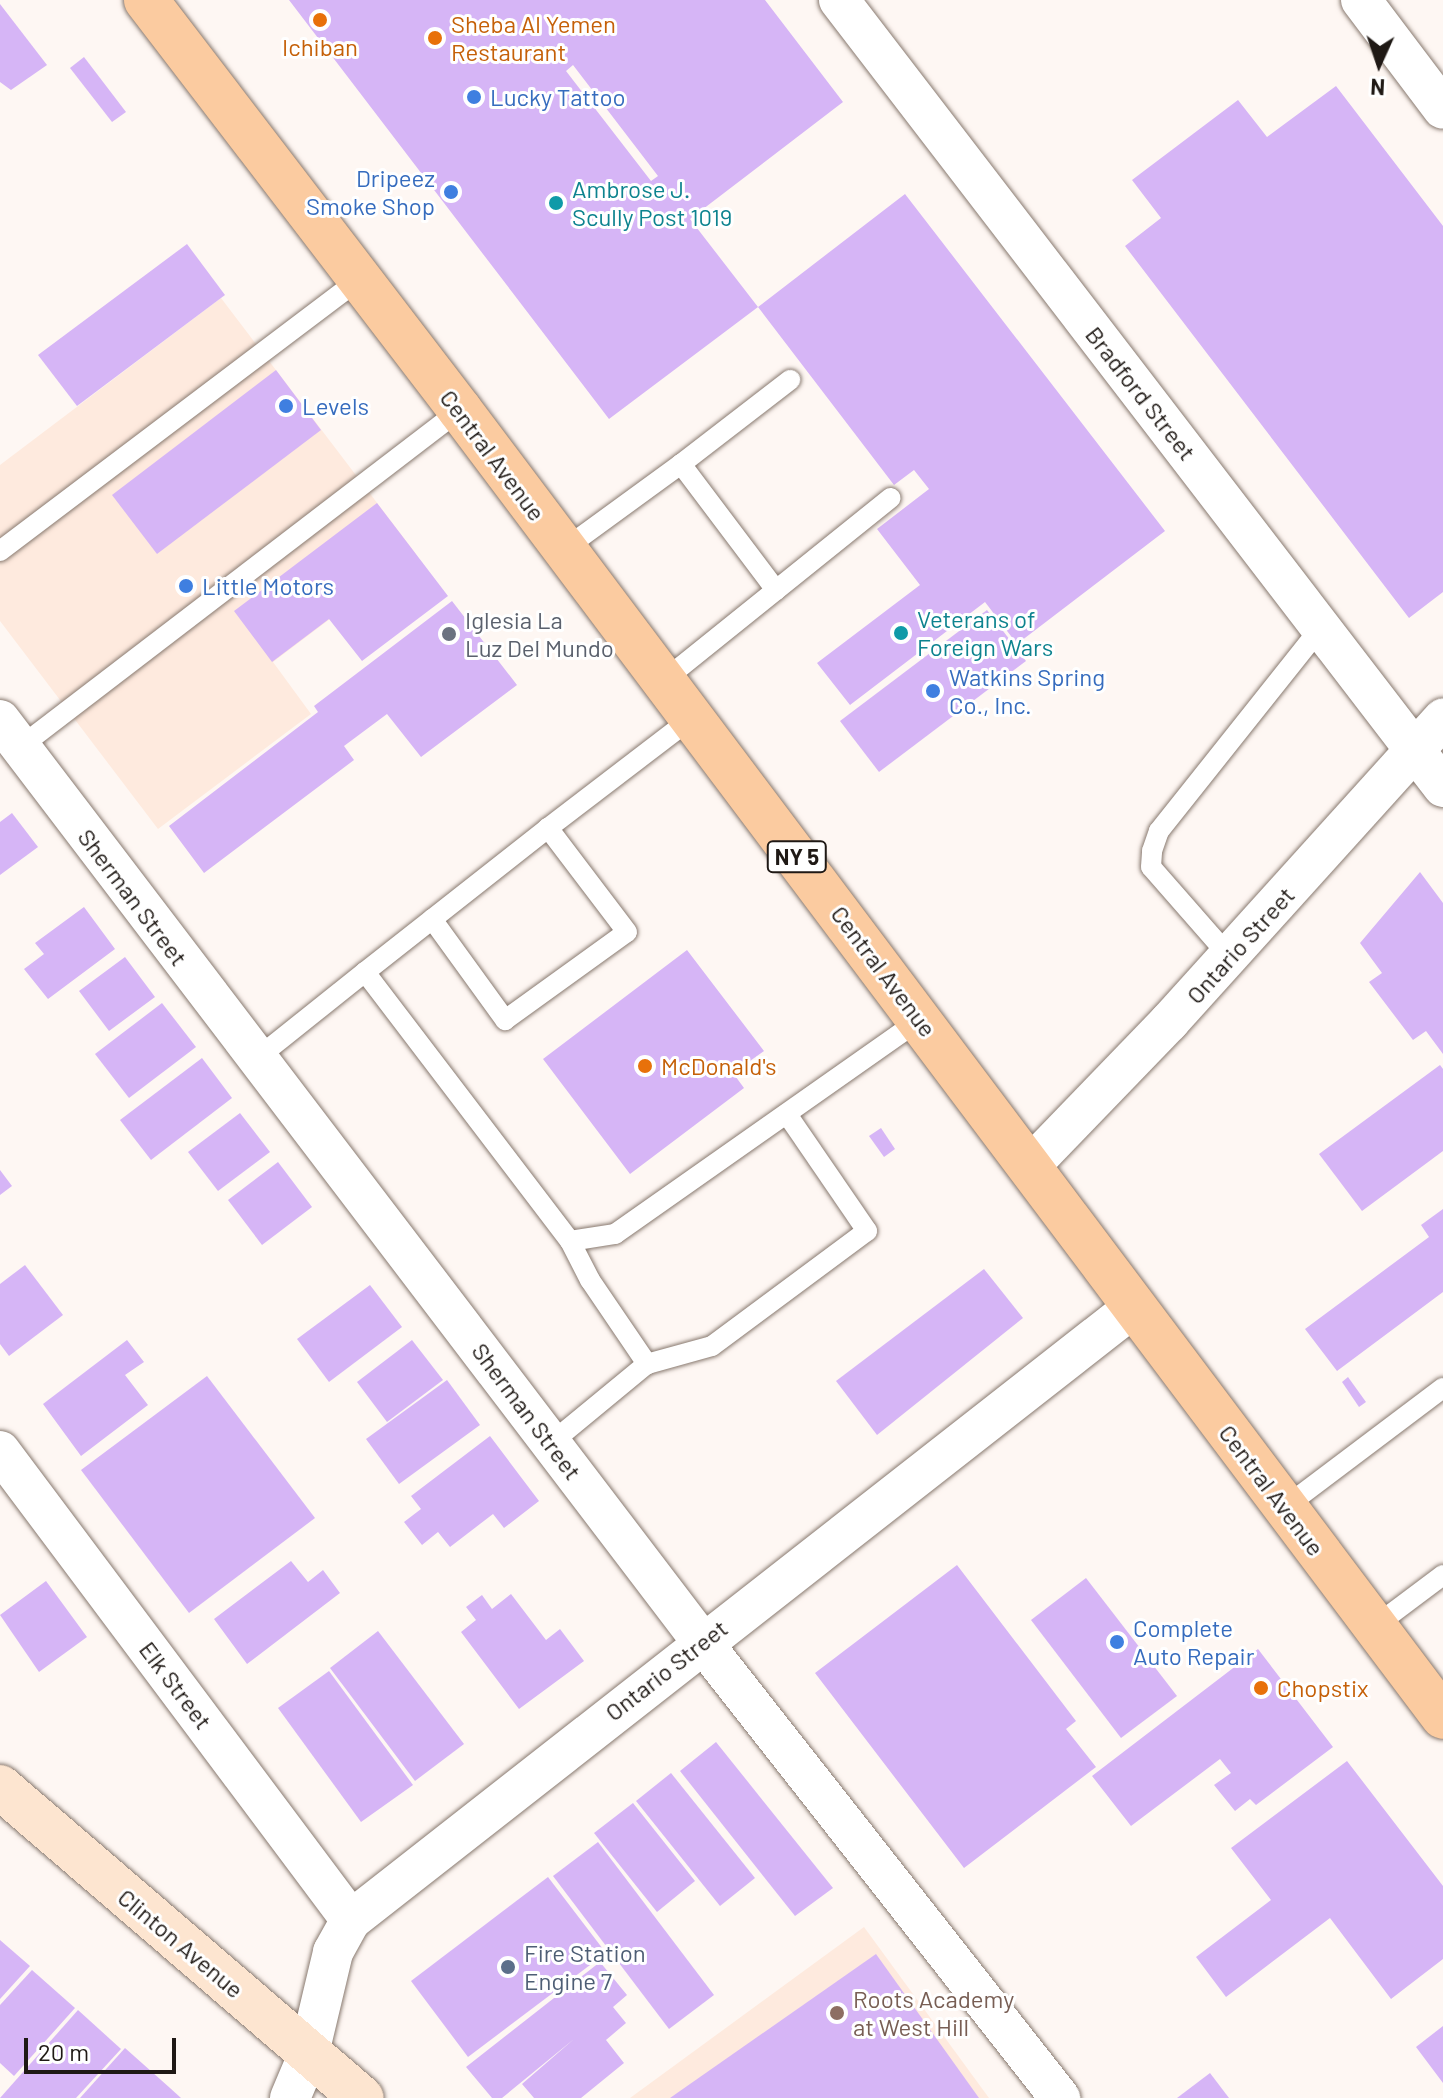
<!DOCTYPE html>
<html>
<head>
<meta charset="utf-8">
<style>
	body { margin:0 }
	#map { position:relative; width:1443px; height:2098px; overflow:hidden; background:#fef7f3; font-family:Barlow,sans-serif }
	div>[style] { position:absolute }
	.built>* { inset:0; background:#feeade }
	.building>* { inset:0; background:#d6b5f6 }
	.roads { filter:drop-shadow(0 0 2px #88796f) drop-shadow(0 0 2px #88796f) }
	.lane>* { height:20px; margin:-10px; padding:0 10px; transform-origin:10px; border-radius:10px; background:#fff }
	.street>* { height:40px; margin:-20px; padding:0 20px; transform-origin:20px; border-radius:20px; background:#fff }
	.secondary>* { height:44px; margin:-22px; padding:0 22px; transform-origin:22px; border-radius:22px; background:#fde5d0 }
	.primary>* { height:44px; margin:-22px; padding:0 22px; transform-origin:22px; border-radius:22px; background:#fbcba0 }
	.dots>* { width:22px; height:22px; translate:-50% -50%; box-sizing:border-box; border:4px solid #fff; border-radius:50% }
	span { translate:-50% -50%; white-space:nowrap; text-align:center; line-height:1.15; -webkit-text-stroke:6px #fff; paint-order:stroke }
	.shield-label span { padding:2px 6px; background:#fff; border:2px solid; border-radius:6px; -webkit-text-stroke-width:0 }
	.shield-label { font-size:22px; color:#1f1915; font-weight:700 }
	.food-label { font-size:24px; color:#c56008 }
	.left { translate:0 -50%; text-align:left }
	.shop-label { font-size:24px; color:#366cbe }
	.right { translate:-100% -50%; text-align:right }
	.culture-label { font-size:24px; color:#0d838f }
	.street-label { font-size:24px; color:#1f1915 }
	.worship-label { font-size:24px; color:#5b616d }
	.service-label { font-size:24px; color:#4e5e75 }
	.education-label { font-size:24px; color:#785e54 }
	.north { position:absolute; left:1339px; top:24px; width:80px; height:80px; -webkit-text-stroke:6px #fff; paint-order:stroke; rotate:183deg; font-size:22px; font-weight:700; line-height:32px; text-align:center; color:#1f1915 }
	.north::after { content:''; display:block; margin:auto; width:28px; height:36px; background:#1f1915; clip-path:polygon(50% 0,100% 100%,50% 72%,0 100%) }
	.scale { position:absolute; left:24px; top:2038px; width:152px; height:36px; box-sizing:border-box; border:4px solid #1f1915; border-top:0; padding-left:10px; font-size:24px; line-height:28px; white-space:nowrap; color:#1f1915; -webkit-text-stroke:6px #fff; paint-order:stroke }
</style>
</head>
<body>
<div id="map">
	<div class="built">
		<div style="clip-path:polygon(221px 298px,416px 554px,273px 662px,311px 714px,158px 829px,0 621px,0 465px)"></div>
		<div style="clip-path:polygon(864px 1927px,989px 2098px,630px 2098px)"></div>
	</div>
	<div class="building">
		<div style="clip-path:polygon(evenodd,289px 0,765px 0,843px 102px,690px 219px,758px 307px,609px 419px,289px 0,573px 65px,658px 176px,651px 181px,566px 71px,573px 65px)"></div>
		<div style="clip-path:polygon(0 4px,47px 65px,11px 90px,0 82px)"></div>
		<div style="clip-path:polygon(84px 57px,126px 112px,112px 122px,70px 68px)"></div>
		<div style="clip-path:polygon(1336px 86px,1443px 226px,1443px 592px,1409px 618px,1125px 246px,1161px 218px,1132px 180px,1238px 100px,1267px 137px)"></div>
		<div style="clip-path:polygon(905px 194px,1165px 531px,1017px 644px,985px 602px,850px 705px,817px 663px,920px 585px,877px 529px,929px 489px,914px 470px,894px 485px,758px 307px)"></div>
		<div style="clip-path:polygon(187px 244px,225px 295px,77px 406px,38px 355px)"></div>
		<div style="clip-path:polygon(276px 370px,321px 430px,157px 554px,112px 495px)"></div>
		<div style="clip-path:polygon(377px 503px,448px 596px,362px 661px,329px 619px,272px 662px,234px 611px)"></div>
		<div style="clip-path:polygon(452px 601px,517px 685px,421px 757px,387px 714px,344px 746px,354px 760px,204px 873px,169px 826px,318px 712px,314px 706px)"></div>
		<div style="clip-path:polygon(987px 610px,1026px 661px,879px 772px,840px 721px)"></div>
		<div style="clip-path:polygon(12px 813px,38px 847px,0 875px,0 822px)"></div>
		<div style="clip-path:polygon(1420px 872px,1443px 903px,1443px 1054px,1426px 1031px,1413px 1040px,1369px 982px,1382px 973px,1360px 943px)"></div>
		<div style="clip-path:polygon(84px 907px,115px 949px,48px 999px,24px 969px,44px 954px,35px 943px)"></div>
		<div style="clip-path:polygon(687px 950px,764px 1051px,733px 1073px,744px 1088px,630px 1174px,543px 1059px)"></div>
		<div style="clip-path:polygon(125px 957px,155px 997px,109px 1031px,79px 991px)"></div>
		<div style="clip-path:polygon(162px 1003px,196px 1047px,129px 1098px,95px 1054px)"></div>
		<div style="clip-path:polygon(202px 1058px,232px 1098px,151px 1160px,120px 1120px)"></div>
		<div style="clip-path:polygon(1440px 1065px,1443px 1069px,1443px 1151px,1362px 1211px,1319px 1154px)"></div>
		<div style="clip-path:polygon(240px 1113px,270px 1152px,218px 1191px,188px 1152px)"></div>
		<div style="clip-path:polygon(881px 1128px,895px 1149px,884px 1157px,869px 1136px)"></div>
		<div style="clip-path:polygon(278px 1162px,312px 1207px,262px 1245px,228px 1200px)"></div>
		<div style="clip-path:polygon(0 1170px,12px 1186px,0 1195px)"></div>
		<div style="clip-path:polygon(1443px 1209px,1443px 1292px,1337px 1371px,1305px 1329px,1429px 1237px,1421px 1225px)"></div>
		<div style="clip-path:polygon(25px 1265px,63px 1315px,9px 1356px,0 1344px,0 1284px)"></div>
		<div style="clip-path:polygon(984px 1269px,1023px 1318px,877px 1435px,836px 1381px)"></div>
		<div style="clip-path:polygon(370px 1285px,402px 1327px,329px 1382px,297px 1339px)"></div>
		<div style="clip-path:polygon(127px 1340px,144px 1362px,125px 1375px,148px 1405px,81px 1456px,43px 1404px)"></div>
		<div style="clip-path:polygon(412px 1340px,443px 1380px,387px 1422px,357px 1382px)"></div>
		<div style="clip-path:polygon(207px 1376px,315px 1518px,189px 1613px,81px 1470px)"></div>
		<div style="clip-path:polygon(1348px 1377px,1366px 1402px,1359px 1407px,1342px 1382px)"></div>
		<div style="clip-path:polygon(447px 1380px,480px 1425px,399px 1484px,366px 1439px)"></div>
		<div style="clip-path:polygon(490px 1436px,539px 1501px,504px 1528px,493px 1514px,450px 1547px,438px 1532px,422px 1545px,404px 1522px,421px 1509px,411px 1496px)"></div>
		<div style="clip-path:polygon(291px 1561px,308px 1582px,323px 1570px,340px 1593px,247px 1664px,214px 1619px)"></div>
		<div style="clip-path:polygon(957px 1565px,1076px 1721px,1066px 1729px,1096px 1767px,964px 1868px,815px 1673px)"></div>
		<div style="clip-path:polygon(1086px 1578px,1177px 1696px,1121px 1738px,1031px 1620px)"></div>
		<div style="clip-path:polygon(46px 1581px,87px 1637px,39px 1672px,0 1615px)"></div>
		<div style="clip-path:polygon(511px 1594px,546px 1640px,560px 1629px,584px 1661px,519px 1709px,461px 1632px,476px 1620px,466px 1607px,482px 1595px,492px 1609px)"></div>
		<div style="clip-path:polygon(378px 1631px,464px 1744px,415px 1781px,330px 1668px)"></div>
		<div style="clip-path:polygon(1258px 1649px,1333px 1747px,1256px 1805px,1250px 1799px,1235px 1811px,1214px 1785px,1231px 1773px,1220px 1759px,1131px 1826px,1092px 1776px)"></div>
		<div style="clip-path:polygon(329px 1671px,413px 1785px,361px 1822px,278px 1708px)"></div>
		<div style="clip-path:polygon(716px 1742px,833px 1888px,795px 1916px,680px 1771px)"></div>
		<div style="clip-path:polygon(1347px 1761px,1443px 1886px,1443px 1959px,1391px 1999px,1330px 1918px,1226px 1997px,1196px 1957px,1271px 1900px,1231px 1848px)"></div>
		<div style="clip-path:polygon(671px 1773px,755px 1878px,720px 1906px,636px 1801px)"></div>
		<div style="clip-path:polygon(633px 1803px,695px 1881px,657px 1912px,594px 1833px)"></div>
		<div style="clip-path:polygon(598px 1842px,714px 1995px,669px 2029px,553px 1876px)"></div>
		<div style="clip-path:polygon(548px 1877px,606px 1953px,468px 2057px,411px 1981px)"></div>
		<div style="clip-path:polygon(0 1940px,30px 1966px,0 1999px)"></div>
		<div style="clip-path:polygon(876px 1954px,979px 2098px,670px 2098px)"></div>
		<div style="clip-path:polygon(600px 1962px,627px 1995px,613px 2007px,626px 2023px,606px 2040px,624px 2063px,581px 2098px,534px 2098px,522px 2084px,574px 2039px,502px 2098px,492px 2098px,466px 2067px)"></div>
		<div style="clip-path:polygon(32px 1970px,75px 2008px,14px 2076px,0 2063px,0 2005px)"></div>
		<div style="clip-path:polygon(78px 2010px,121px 2049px,76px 2098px,0 2098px)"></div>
		<div style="clip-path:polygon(1443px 2026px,1443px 2083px,1416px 2047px)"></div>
		<div style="clip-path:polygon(125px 2048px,170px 2088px,181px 2098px,80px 2098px)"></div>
		<div style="clip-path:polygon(1210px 2073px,1229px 2098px,1177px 2098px)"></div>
	</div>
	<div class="roads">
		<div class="lane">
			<div style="left:681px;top:464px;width:138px;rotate:-37.6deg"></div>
			<div style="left:563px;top:550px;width:146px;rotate:-36.1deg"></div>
			<div style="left:681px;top:464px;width:158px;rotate:53deg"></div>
			<div style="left:0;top:551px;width:449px;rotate:-37.1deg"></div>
			<div style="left:663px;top:681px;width:292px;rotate:-38.8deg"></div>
			<div style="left:20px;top:747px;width:554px;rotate:-37.45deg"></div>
			<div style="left:548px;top:828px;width:233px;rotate:141.8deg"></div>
			<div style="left:365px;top:972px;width:338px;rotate:52.7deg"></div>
			<div style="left:570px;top:1241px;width:46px;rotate:-8.8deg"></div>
			<div style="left:615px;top:1234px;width:373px;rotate:-35.1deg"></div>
			<div style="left:432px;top:919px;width:125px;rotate:54.1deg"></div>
			<div style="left:505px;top:1020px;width:150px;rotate:-35.8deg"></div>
			<div style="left:627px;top:932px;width:131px;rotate:-127.2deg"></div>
			<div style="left:548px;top:828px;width:181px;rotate:-37.4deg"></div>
			<div style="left:1229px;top:956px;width:118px;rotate:-131.2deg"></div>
			<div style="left:1151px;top:867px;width:16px;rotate:-86deg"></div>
			<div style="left:1152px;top:851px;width:21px;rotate:-71deg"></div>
			<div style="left:1159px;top:831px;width:260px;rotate:-51.5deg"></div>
			<div style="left:256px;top:1059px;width:139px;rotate:-38.6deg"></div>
			<div style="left:570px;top:1241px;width:44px;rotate:62.9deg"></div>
			<div style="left:590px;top:1280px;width:102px;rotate:55.8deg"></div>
			<div style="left:551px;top:1443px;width:124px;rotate:-39.5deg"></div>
			<div style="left:647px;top:1364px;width:67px;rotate:-15.5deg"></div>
			<div style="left:712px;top:1346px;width:193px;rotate:-36.6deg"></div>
			<div style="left:867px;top:1231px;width:142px;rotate:-124.4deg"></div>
			<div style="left:1285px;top:1507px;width:198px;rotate:-37deg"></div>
			<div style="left:1375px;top:1626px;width:85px;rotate:-36.9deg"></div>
		</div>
		<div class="street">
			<div style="left:839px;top:0;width:992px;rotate:52.49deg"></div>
			<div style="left:1361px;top:0;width:136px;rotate:53deg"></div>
			<div style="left:0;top:720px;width:1159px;rotate:52.71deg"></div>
			<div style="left:702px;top:1642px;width:580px;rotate:51.86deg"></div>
			<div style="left:1031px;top:1165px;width:199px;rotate:-46deg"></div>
			<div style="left:1169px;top:1022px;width:409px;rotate:-47.9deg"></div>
			<div style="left:0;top:1451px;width:586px;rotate:53.19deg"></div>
			<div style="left:290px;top:2098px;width:49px;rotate:-67.1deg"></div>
			<div style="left:309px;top:2053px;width:104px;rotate:-76.6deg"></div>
			<div style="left:333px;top:1952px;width:37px;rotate:-61deg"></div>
			<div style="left:351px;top:1920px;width:994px;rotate:-38.06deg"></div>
		</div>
		<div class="secondary">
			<div style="left:0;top:1787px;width:477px;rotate:40.7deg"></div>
		</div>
		<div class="primary">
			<div style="left:146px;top:0;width:516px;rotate:52.55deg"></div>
			<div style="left:460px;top:410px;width:1635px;rotate:53.05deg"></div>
		</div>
	</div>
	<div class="dots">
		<div style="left:320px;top:20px;background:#e8710a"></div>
		<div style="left:435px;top:38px;background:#e8710a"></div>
		<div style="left:474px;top:97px;background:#3f7fe0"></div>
		<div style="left:451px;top:192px;background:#3f7fe0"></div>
		<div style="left:556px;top:203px;background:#0f9aa8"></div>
		<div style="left:286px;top:406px;background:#3f7fe0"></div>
		<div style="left:186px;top:586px;background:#3f7fe0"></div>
		<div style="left:901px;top:633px;background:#0f9aa8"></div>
		<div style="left:449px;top:634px;background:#6b7280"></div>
		<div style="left:933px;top:691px;background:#3f7fe0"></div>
		<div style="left:645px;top:1066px;background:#e8710a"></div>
		<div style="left:1117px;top:1642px;background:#3f7fe0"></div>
		<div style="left:1261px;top:1688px;background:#e8710a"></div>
		<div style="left:508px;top:1967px;background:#5c6f8a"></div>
		<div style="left:837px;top:2013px;background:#8d6e63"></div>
	</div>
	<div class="shield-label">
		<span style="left:797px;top:857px">NY 5</span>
	</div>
	<div class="food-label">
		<span class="left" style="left:451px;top:38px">Sheba Al Yemen<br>Restaurant</span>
		<span style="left:320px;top:47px">Ichiban</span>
		<span class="left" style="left:661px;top:1066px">McDonald's</span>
		<span class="left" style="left:1277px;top:1688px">Chopstix</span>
	</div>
	<div class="shop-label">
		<span class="left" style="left:490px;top:97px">Lucky Tattoo</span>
		<span class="right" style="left:435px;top:192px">Dripeez<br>Smoke Shop</span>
		<span class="left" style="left:302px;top:406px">Levels</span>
		<span class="left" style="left:202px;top:586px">Little Motors</span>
		<span class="left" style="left:949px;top:691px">Watkins Spring<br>Co., Inc.</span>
		<span class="left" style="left:1133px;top:1642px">Complete<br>Auto Repair</span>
	</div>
	<div class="culture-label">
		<span class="left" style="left:572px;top:203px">Ambrose J.<br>Scully Post 1019</span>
		<span class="left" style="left:917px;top:633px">Veterans of<br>Foreign Wars</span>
	</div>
	<div class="street-label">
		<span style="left:1141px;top:393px;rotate:52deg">Bradford Street</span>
		<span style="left:493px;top:455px;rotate:53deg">Central Avenue</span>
		<span style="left:133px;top:897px;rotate:53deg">Sherman Street</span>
		<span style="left:1240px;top:945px;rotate:-48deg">Ontario Street</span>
		<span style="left:884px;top:971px;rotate:53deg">Central Avenue</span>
		<span style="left:527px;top:1411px;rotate:53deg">Sherman Street</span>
		<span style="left:1272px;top:1490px;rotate:53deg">Central Avenue</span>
		<span style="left:666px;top:1670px;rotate:-38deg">Ontario Street</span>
		<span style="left:176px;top:1685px;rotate:53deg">Elk Street</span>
		<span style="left:181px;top:1943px;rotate:40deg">Clinton Avenue</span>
	</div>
	<div class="worship-label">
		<span class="left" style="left:465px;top:634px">Iglesia La<br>Luz Del Mundo</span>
	</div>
	<div class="service-label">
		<span class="left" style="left:524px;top:1967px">Fire Station<br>Engine 7</span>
	</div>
	<div class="education-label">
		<span class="left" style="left:853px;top:2013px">Roots Academy<br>at West Hill</span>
	</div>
	<div class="north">N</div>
	<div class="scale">20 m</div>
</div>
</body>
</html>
